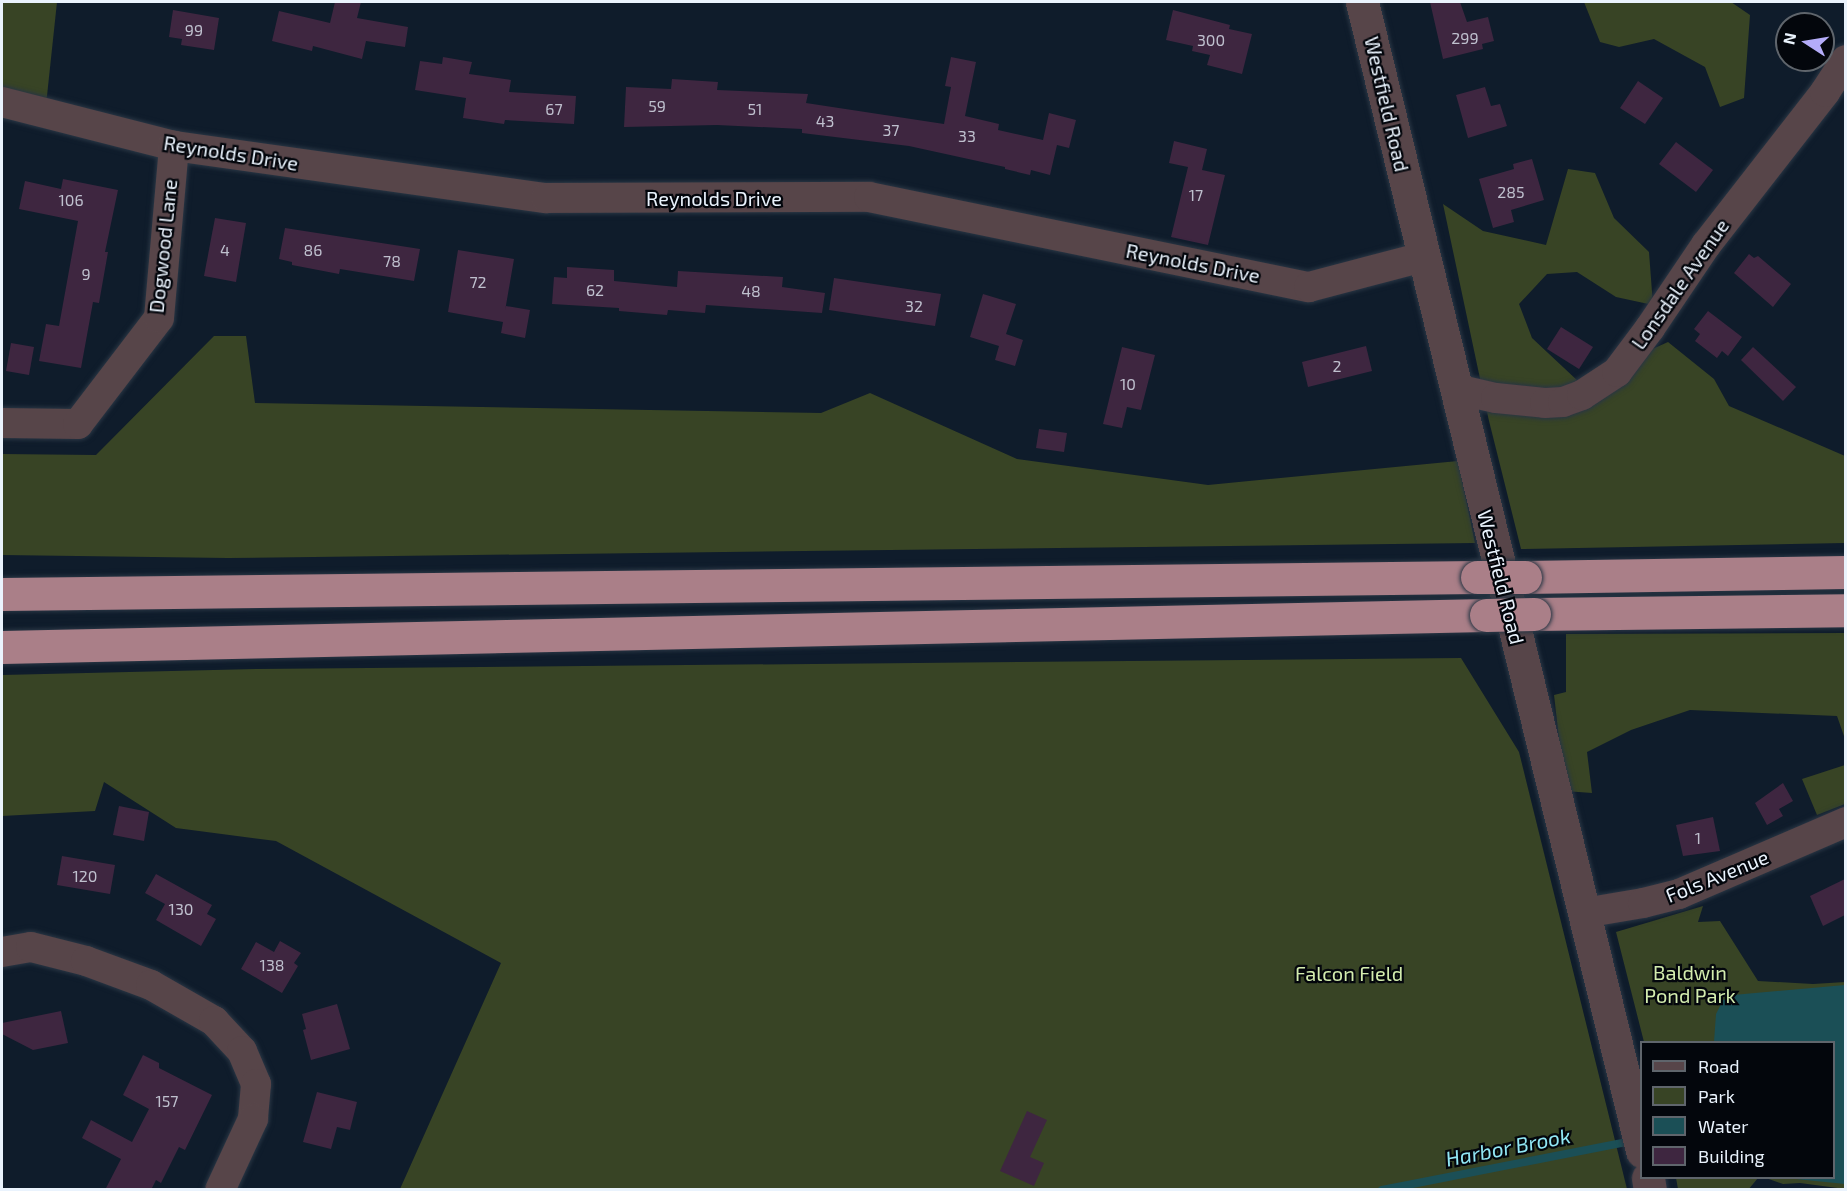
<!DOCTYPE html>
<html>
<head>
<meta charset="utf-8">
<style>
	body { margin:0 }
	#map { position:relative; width:1847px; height:1191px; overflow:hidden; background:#0f1c2b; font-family:"Exo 2",sans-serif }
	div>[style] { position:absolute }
	.green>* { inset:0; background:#384425 }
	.water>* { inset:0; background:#1b4f56 }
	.stream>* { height:8px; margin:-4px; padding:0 4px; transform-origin:4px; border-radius:4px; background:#1b4f56 }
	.building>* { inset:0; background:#3e2640 }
	.roads { filter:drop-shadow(0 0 2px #293644) drop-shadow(0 0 2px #293644) }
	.minor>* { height:30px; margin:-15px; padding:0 15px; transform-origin:15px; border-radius:15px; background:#574549 }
	.tertiary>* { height:33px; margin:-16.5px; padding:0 16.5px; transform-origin:16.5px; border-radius:16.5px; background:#574549 }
	.motorway>* { height:33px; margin:-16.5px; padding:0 16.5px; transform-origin:16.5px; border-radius:16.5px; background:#aa7f88 }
	.bridges { filter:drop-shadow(0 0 2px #293644) drop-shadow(0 0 2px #293644) }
	.motorway-bridge>* { height:33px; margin:-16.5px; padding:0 16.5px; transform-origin:16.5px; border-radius:16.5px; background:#aa7f88 }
	span { translate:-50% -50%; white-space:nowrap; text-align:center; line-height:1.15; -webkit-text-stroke:4.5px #03060c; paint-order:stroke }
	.number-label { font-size:16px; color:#bfc0ce }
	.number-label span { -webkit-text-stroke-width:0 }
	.street-label { font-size:20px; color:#eaf3fd }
	.park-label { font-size:20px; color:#d3ecae }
	.water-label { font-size:21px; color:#91e7f4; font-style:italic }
	.frame { position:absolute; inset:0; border:3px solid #eaf3fd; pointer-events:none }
	.legend { position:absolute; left:1640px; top:1041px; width:195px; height:138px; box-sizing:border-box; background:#03060c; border:2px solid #5f656c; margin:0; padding:8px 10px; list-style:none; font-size:18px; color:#eaf3fd }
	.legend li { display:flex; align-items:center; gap:12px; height:30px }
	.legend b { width:30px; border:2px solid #5f656c }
	.north { position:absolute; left:1775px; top:12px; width:60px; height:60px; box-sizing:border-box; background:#03060c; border:2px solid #5f656c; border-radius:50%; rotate:282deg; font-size:16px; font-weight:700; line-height:24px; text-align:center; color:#eaf3fd }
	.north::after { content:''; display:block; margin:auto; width:21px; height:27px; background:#b4acf9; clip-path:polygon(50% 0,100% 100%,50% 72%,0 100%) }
</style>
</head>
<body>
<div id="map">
	<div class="green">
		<div style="clip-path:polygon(2px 2px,57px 2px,44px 124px,2px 113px)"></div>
		<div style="clip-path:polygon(1584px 2px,1731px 2px,1750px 15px,1744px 98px,1720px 107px,1705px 67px,1654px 39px,1619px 47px,1600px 42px)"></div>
		<div style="clip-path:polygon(1568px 169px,1595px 173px,1614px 218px,1649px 252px,1653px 305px,1616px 297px,1577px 272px,1547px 274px,1519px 304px,1532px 338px,1579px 382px,1668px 342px,1714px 379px,1729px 406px,1845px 456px,1845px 543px,1521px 549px,1489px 421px,1443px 204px,1483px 231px,1546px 245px)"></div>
		<div style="clip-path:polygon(214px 336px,246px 336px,255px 403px,821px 413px,870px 393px,1017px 459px,1208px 485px,1458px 461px,1475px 543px,228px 558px,2px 555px,2px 454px,96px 455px)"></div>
		<div style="clip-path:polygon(1845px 633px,1845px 739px,1837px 716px,1690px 710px,1631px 730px,1587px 752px,1592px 793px,1565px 791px,1554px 695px,1566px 692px,1566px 634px)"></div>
		<div style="clip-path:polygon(1461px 658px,1519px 752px,1627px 1189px,400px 1189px,501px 963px,276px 841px,176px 828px,104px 782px,95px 811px,2px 816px,2px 675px,256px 669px)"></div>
		<div style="clip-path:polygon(1845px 765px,1845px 804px,1817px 815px,1802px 779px)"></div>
		<div style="clip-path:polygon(1703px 906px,1698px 922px,1720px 921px,1758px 981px,1813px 984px,1845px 982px,1845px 1189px,1800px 1183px,1783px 1184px,1766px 1178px,1834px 1178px,1834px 1042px,1644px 1042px,1616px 932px)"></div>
		<div style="clip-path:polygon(1676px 1178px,1758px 1178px,1748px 1190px,1678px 1189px)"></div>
	</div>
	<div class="water">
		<div style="clip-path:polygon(1845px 985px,1845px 1184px,1786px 1178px,1834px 1178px,1834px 1042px,1714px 1042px,1716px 1014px,1723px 1000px,1733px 995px)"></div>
	</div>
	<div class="stream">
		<div style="left:1382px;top:1190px;width:254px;rotate:-11.1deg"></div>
	</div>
	<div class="building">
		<div style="clip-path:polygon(335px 2px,361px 2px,357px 18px,408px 27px,405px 47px,366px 41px,362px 59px,313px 46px,312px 51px,272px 41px,279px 11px,330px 23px)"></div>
		<div style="clip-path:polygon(1430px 2px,1460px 2px,1467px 22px,1488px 17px,1494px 41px,1482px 44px,1483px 49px,1443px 59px)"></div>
		<div style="clip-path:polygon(173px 10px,219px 18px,214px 50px,181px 45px,182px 39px,169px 37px)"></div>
		<div style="clip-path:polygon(1173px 10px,1230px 25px,1229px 29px,1252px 34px,1242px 74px,1207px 65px,1210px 55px,1192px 51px,1193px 46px,1166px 40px)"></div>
		<div style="clip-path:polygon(443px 57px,472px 62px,469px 74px,511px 80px,509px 92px,576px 96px,574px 124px,505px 120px,504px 124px,463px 118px,466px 98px,415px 90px,420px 61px,442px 64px)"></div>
		<div style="clip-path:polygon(951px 57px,976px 62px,965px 116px,999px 124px,998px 130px,1043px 140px,1049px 113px,1076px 120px,1069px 148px,1057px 145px,1050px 175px,1031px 170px,1030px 175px,1005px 169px,1005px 167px,909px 146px,802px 133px,802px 129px,717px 125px,624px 127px,626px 87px,671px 89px,672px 79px,718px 82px,717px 90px,808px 94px,806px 103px,944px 124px,951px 87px,945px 86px)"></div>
		<div style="clip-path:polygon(1638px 81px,1663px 98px,1645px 124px,1620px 108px)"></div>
		<div style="clip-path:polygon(1485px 87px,1491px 106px,1500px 104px,1507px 126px,1468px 138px,1456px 95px)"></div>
		<div style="clip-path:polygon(1174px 141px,1207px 149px,1202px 170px,1225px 175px,1208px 245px,1171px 237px,1188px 167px,1169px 163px)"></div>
		<div style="clip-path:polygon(1676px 142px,1713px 170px,1696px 192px,1659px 164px)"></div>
		<div style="clip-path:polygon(1532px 159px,1544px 200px,1511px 210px,1514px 222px,1493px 228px,1479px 179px,1514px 169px,1513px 164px)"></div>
		<div style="clip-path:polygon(63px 179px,118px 190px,105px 252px,108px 252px,99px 303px,93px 302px,81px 368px,39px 361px,46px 324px,59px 326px,78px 221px,19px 209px,25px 181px,61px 189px)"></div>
		<div style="clip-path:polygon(215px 218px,246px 223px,236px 282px,204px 276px)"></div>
		<div style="clip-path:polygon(285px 228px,420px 249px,414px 281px,340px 269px,339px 274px,292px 265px,292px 262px,279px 259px)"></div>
		<div style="clip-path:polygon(458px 250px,514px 259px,505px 311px,506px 306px,530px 310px,525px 338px,501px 333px,503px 322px,448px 312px)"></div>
		<div style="clip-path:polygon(1749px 254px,1754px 258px,1758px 256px,1791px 284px,1773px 307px,1734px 273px)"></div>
		<div style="clip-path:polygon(567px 267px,614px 270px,614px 281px,677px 287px,678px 271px,783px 277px,782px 287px,825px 293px,822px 313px,706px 305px,705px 313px,668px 310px,667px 315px,619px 311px,619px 308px,552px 304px,554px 277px,567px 278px)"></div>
		<div style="clip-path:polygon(834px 278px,941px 294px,935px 326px,829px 310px)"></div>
		<div style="clip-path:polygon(983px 294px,1016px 304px,1006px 334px,1023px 340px,1015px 366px,995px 360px,999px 346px,970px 337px)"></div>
		<div style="clip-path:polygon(1708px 311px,1742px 337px,1728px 356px,1722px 351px,1717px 358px,1695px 341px,1700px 334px,1694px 329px)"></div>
		<div style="clip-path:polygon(1561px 327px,1593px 347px,1579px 369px,1547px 349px)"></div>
		<div style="clip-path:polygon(11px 343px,34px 347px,29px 375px,6px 371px)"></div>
		<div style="clip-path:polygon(1366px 346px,1372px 371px,1308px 387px,1302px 362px)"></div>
		<div style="clip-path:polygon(1122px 347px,1155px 355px,1141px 410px,1127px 407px,1122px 428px,1103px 424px)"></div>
		<div style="clip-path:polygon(1753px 347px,1796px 387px,1783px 401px,1741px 360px)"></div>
		<div style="clip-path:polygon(1039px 429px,1067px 433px,1064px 452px,1036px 448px)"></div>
		<div style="clip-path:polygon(1783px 783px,1793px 801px,1779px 809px,1783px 816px,1767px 825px,1755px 803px)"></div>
		<div style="clip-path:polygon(119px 806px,149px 812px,144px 841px,113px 835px)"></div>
		<div style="clip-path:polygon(1713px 817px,1720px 851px,1683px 856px,1676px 825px)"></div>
		<div style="clip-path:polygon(62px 856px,115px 865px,110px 894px,57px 885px)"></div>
		<div style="clip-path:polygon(156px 874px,212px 905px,207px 914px,216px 919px,201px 946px,156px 920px,165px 904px,145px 893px)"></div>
		<div style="clip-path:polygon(1845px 879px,1845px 915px,1823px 926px,1810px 896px)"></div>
		<div style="clip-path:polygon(280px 941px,301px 953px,294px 963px,298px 966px,282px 993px,241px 969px,256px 942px,274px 952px)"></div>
		<div style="clip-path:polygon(337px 1004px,350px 1049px,311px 1060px,303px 1030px,306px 1029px,302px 1014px)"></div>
		<div style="clip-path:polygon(61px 1011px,68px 1043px,33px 1050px,2px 1034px,2px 1023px)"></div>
		<div style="clip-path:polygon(143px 1055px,159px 1063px,159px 1068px,212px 1095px,185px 1150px,179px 1147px,161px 1183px,156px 1180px,151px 1190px,105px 1190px,121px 1159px,82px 1138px,91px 1120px,132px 1142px,149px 1109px,123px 1095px)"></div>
		<div style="clip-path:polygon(317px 1092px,357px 1102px,350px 1130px,337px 1127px,331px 1149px,303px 1142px)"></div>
		<div style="clip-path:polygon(1027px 1111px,1047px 1120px,1030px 1157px,1044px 1163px,1034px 1186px,1000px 1171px)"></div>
	</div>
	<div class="roads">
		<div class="minor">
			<div style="left:2px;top:102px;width:178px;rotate:14.3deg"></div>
			<div style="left:174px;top:146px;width:376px;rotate:8deg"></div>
			<div style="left:546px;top:198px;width:323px;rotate:-0.2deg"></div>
			<div style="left:869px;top:197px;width:449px;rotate:11.6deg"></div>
			<div style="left:1309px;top:287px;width:118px;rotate:-14.7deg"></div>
			<div style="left:1456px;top:389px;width:41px;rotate:12.7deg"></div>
			<div style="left:1496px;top:398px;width:49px;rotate:5.8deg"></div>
			<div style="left:1545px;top:403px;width:18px;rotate:-3deg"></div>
			<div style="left:1563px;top:402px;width:20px;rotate:-20deg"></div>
			<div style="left:1582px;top:395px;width:42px;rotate:-33.3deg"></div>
			<div style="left:1617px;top:372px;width:55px;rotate:-53.1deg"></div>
			<div style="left:1650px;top:328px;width:100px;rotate:-56deg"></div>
			<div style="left:1706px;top:245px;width:194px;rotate:-52.1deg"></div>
			<div style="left:1825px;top:92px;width:38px;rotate:-57deg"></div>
			<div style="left:2px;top:423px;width:76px;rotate:0.8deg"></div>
			<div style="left:78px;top:424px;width:133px;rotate:-52.6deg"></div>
			<div style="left:159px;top:318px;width:173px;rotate:-85deg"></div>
			<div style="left:1584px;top:913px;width:60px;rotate:-9.6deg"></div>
			<div style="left:1643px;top:903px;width:37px;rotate:-14deg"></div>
			<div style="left:1679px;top:894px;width:182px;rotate:-23.3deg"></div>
			<div style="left:2px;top:952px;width:29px;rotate:-10deg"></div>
			<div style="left:31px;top:947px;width:57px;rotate:14.3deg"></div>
			<div style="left:86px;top:961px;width:69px;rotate:20.3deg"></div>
			<div style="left:151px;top:985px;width:73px;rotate:29.7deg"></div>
			<div style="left:214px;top:1021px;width:41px;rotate:47deg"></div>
			<div style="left:242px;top:1051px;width:36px;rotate:67deg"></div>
			<div style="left:256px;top:1084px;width:35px;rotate:95deg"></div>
			<div style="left:253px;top:1119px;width:78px;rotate:114.9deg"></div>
		</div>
		<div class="tertiary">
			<div style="left:1362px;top:2px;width:1183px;rotate:76.3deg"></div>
			<div style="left:1648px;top:1178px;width:12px;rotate:81deg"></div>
		</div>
		<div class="motorway">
			<div style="left:1525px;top:577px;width:321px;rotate:-0.9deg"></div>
			<div style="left:2px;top:594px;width:1475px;rotate:-0.66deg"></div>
			<div style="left:1534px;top:614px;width:312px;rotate:-0.7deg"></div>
			<div style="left:2px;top:647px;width:1484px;rotate:-1.24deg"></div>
		</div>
	</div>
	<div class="bridges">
		<div class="motorway-bridge">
			<div style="left:1477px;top:577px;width:48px"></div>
			<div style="left:1486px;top:615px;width:48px;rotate:-1.2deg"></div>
		</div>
	</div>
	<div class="number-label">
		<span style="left:194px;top:30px">99</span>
		<span style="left:1465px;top:38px">299</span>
		<span style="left:1211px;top:40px">300</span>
		<span style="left:657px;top:106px">59</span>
		<span style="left:554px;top:109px">67</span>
		<span style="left:755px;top:109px">51</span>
		<span style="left:825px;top:121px">43</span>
		<span style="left:891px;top:130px">37</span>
		<span style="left:967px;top:136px">33</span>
		<span style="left:1511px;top:192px">285</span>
		<span style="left:1196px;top:195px">17</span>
		<span style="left:71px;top:200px">106</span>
		<span style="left:225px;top:250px">4</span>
		<span style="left:313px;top:250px">86</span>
		<span style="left:392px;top:261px">78</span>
		<span style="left:86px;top:274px">9</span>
		<span style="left:478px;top:282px">72</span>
		<span style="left:595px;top:290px">62</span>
		<span style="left:751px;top:291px">48</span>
		<span style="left:914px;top:306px">32</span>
		<span style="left:1337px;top:366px">2</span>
		<span style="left:1128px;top:384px">10</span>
		<span style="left:1698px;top:838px">1</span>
		<span style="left:85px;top:876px">120</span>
		<span style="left:181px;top:909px">130</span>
		<span style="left:272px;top:965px">138</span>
		<span style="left:167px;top:1101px">157</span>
	</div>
	<div class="street-label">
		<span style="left:1387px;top:104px;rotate:77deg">Westfield Road</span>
		<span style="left:231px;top:153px;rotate:9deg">Reynolds Drive</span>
		<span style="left:714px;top:198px">Reynolds Drive</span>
		<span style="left:163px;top:246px;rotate:-84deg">Dogwood Lane</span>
		<span style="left:1193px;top:263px;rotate:11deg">Reynolds Drive</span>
		<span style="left:1680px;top:284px;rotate:-55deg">Lonsdale Avenue</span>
		<span style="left:1501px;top:577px;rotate:76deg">Westfield Road</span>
		<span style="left:1717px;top:876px;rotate:-22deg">Fols Avenue</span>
	</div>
	<div class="park-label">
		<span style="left:1690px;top:984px">Baldwin<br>Pond Park</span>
		<span style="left:1349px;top:973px">Falcon Field</span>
	</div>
	<div class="water-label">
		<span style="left:1508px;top:1147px;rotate:-11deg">Harbor Brook</span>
	</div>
	<div class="frame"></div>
	<ul class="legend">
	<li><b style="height:8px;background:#574549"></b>Road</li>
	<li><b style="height:16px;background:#384425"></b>Park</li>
	<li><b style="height:16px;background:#1b4f56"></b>Water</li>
	<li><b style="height:16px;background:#3e2640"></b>Building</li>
	</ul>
	<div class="north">N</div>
</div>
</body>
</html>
